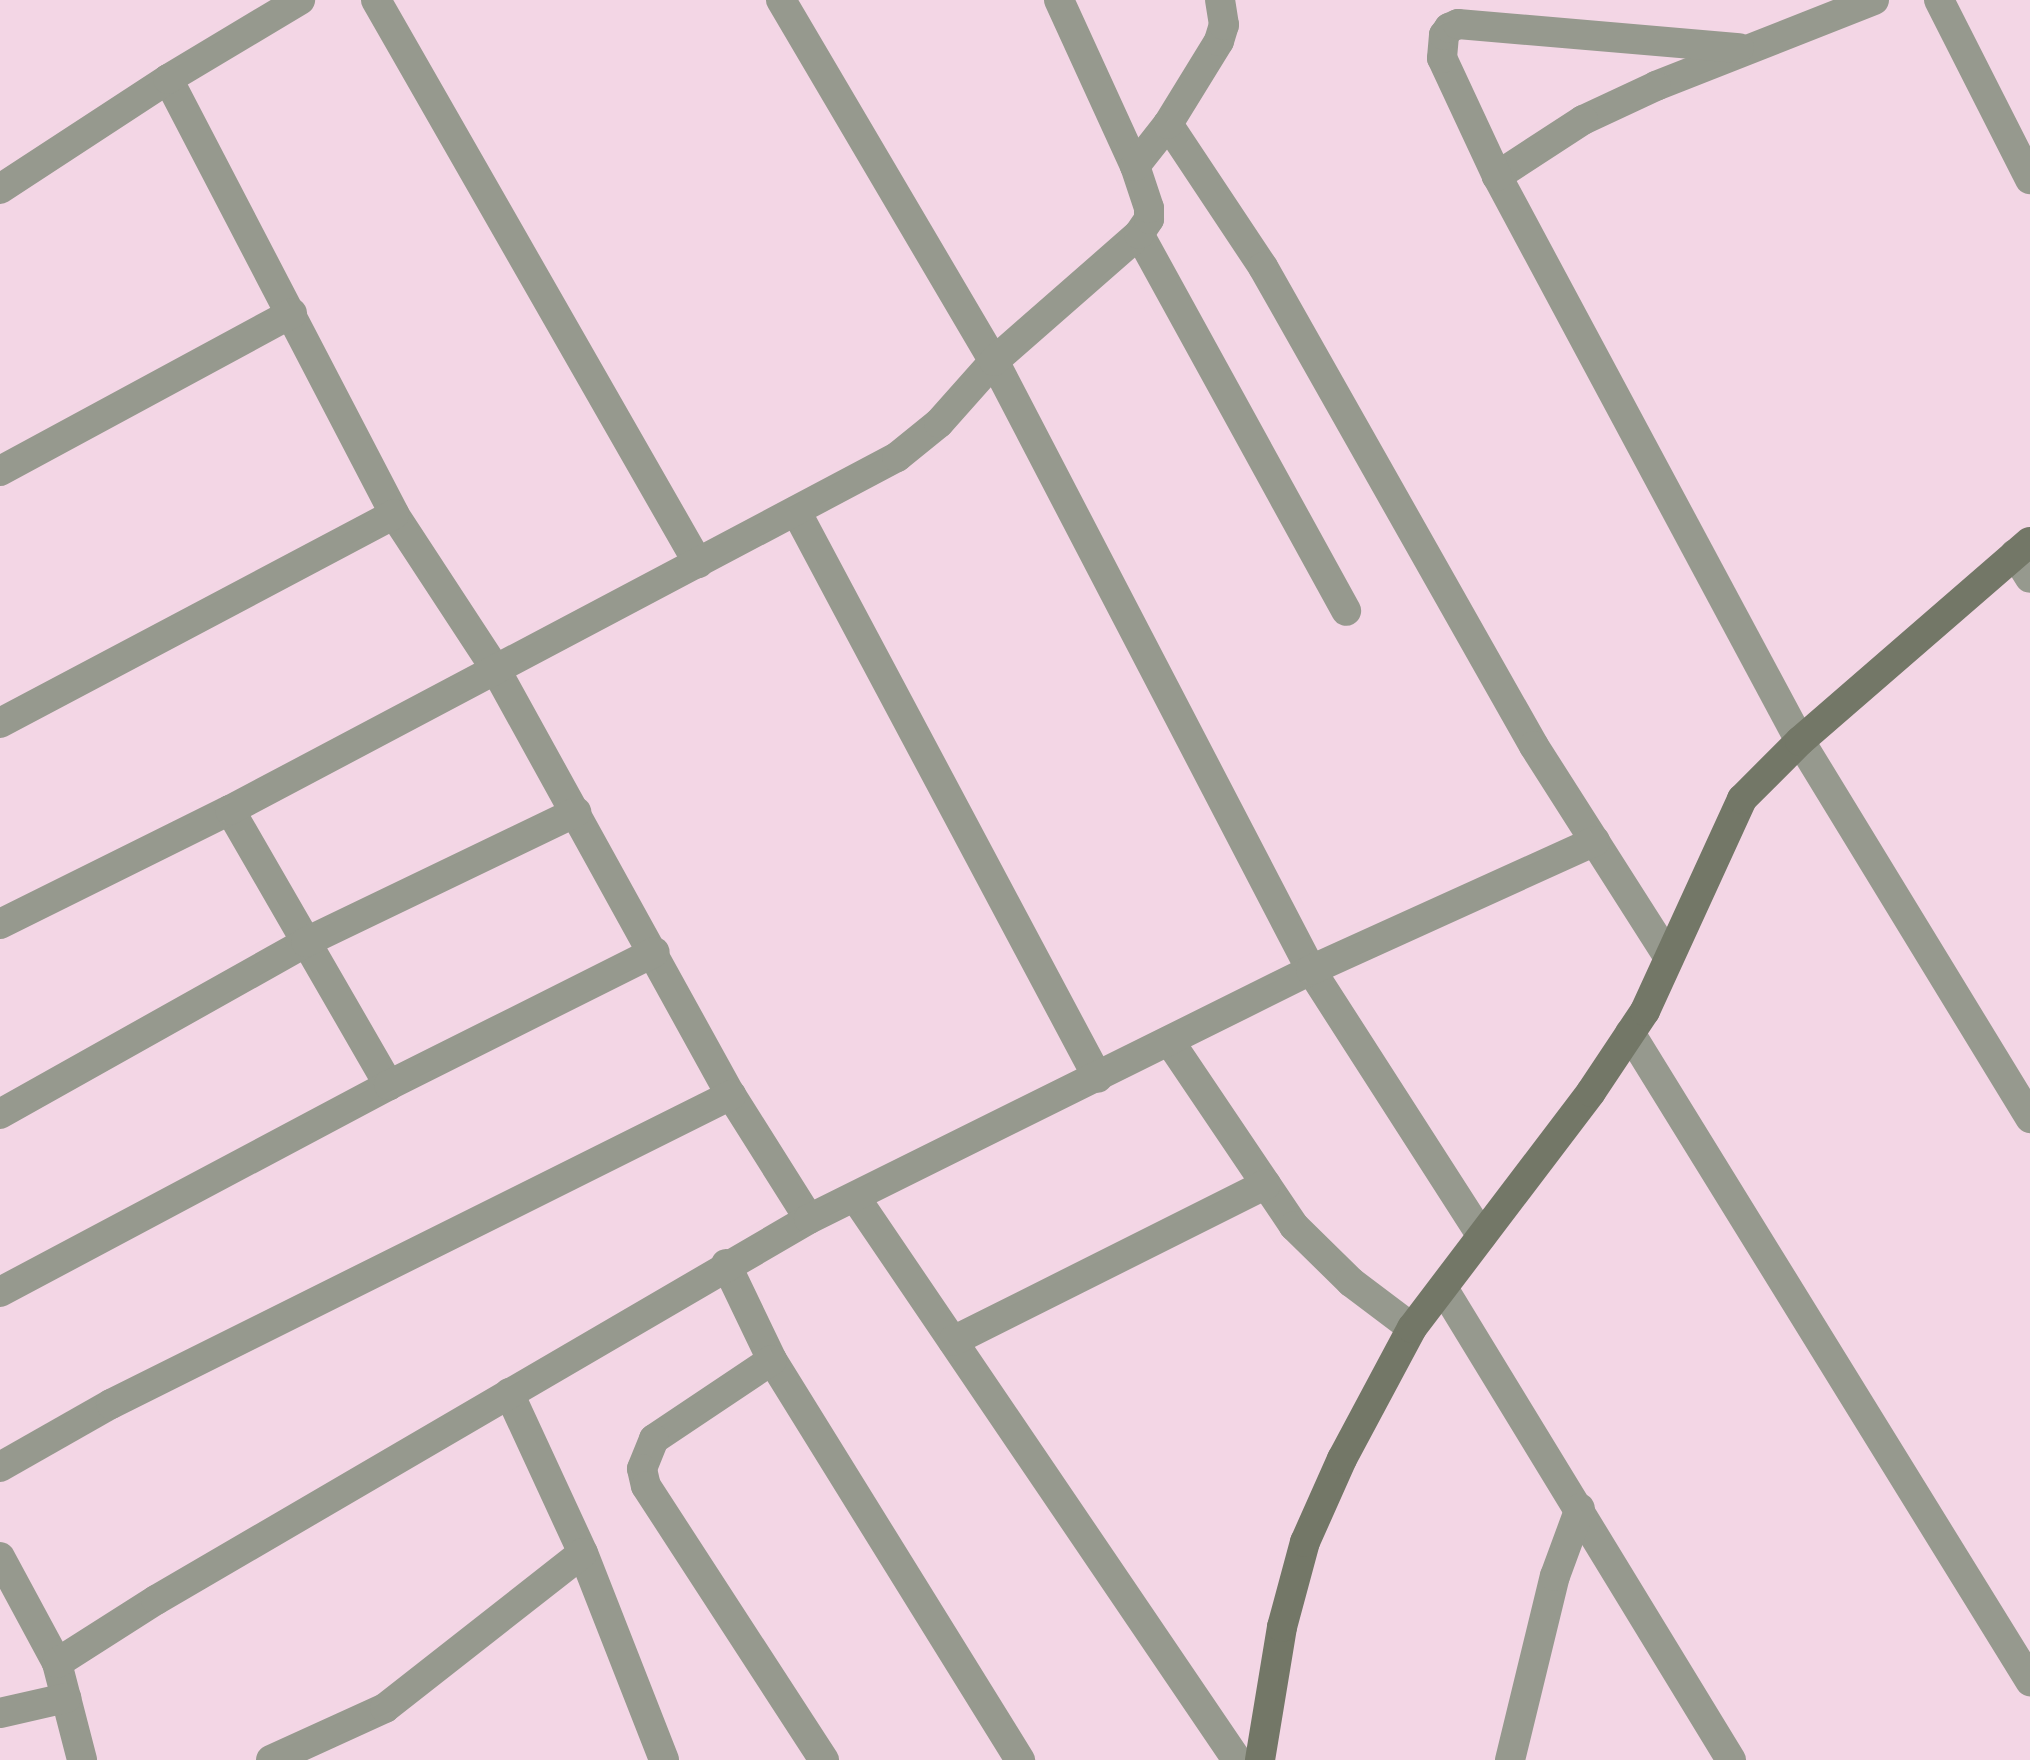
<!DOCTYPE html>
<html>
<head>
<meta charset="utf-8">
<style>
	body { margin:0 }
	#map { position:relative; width:2030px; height:1760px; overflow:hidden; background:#f3d6e5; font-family:"Zilla Slab",serif }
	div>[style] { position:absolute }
	.street>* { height:30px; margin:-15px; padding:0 15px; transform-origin:15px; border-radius:15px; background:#96998e }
	.secondary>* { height:30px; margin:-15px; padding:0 15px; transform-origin:15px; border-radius:15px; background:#737767 }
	span { translate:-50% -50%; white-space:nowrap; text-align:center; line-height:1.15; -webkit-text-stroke:10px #f3d6e5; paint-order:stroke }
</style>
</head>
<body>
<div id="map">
	<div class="street">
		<div style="left:376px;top:0;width:649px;rotate:60.23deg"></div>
		<div style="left:781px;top:0;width:419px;rotate:59.5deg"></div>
		<div style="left:994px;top:361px;width:687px;rotate:62.5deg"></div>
		<div style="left:1311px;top:970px;width:316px;rotate:57.3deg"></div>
		<div style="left:1059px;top:0;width:183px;rotate:65.4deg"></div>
		<div style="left:1874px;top:0;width:234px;rotate:158.5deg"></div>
		<div style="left:1656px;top:86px;width:81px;rotate:155deg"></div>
		<div style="left:1583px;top:120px;width:103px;rotate:146.9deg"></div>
		<div style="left:1497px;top:176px;width:641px;rotate:61.8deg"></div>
		<div style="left:1800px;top:741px;width:442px;rotate:58.6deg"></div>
		<div style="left:1939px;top:0;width:201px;rotate:63.1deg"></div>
		<div style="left:168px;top:79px;width:490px;rotate:62.5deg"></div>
		<div style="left:394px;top:514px;width:186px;rotate:56.8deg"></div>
		<div style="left:496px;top:670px;width:486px;rotate:61.1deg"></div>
		<div style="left:731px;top:1095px;width:146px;rotate:57.8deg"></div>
		<div style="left:1168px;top:124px;width:172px;rotate:56.4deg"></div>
		<div style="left:1263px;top:267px;width:550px;rotate:60.5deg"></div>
		<div style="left:1534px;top:746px;width:249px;rotate:57.5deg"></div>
		<div style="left:1497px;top:176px;width:130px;rotate:-115deg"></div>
		<div style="left:1442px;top:58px;width:23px;rotate:-85deg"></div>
		<div style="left:1444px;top:35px;width:9px;rotate:-54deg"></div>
		<div style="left:1449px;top:28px;width:10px;rotate:-24deg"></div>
		<div style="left:1458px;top:24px;width:282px;rotate:4.9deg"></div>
		<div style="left:0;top:189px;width:201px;rotate:-33.2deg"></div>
		<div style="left:168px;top:79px;width:154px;rotate:-30.9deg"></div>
		<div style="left:1139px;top:234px;width:430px;rotate:61.2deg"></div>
		<div style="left:0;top:471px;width:332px;rotate:-28.4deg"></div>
		<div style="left:796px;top:511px;width:642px;rotate:61.96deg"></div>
		<div style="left:2015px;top:554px;width:28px;rotate:58deg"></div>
		<div style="left:0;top:723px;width:446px;rotate:-27.9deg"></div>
		<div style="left:230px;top:810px;width:318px;rotate:60deg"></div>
		<div style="left:0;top:924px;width:257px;rotate:-26.4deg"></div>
		<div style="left:230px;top:810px;width:755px;rotate:-27.89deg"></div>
		<div style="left:897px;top:457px;width:54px;rotate:-39deg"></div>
		<div style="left:939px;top:423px;width:83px;rotate:-48.4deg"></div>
		<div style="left:994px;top:361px;width:193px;rotate:-41.2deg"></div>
		<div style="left:1139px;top:234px;width:18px;rotate:-56deg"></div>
		<div style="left:1149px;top:219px;width:11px;rotate:-90deg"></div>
		<div style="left:1149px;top:208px;width:44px;rotate:-108.4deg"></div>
		<div style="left:1135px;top:166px;width:53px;rotate:-51.8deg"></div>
		<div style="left:1168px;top:124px;width:97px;rotate:-58.4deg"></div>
		<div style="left:1219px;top:41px;width:17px;rotate:-73deg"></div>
		<div style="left:1224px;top:25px;width:25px;rotate:-99deg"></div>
		<div style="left:1630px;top:1033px;width:762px;rotate:58.31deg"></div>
		<div style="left:1170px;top:1042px;width:222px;rotate:56deg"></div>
		<div style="left:1294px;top:1226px;width:80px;rotate:44.5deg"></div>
		<div style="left:1351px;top:1282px;width:76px;rotate:37deg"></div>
		<div style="left:0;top:1114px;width:351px;rotate:-29.3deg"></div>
		<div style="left:306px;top:942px;width:300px;rotate:-25.7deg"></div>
		<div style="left:855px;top:1197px;width:680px;rotate:55.84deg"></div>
		<div style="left:726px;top:1264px;width:106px;rotate:64.4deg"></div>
		<div style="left:772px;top:1360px;width:471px;rotate:58.2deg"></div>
		<div style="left:1443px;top:1288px;width:553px;rotate:58.61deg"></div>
		<div style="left:0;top:1292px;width:441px;rotate:-28deg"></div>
		<div style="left:389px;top:1085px;width:297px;rotate:-26.6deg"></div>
		<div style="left:953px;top:1341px;width:350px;rotate:-26.6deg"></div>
		<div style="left:772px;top:1360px;width:142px;rotate:146.2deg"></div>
		<div style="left:654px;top:1439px;width:32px;rotate:112deg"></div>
		<div style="left:642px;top:1469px;width:17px;rotate:77deg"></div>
		<div style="left:646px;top:1486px;width:327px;rotate:57deg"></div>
		<div style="left:509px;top:1393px;width:176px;rotate:65.2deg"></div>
		<div style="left:583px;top:1553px;width:222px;rotate:68.6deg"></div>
		<div style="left:0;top:1467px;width:128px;rotate:-29.6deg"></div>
		<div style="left:111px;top:1404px;width:693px;rotate:-26.49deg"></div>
		<div style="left:0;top:1557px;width:120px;rotate:61.7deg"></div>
		<div style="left:57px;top:1663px;width:100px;rotate:75.5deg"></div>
		<div style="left:57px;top:1663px;width:117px;rotate:-32.5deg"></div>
		<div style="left:156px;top:1600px;width:756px;rotate:-30.26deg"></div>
		<div style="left:809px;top:1219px;width:560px;rotate:-26.38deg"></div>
		<div style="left:1311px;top:970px;width:312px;rotate:-24.4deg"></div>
		<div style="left:0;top:1713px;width:68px;rotate:-12.8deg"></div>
		<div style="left:271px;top:1760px;width:125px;rotate:-24.5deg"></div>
		<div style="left:385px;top:1708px;width:251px;rotate:-38.1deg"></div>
		<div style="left:1510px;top:1760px;width:189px;rotate:-76.3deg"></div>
		<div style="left:1555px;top:1576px;width:72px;rotate:-69.8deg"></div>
	</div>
	<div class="secondary">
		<div style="left:1260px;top:1760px;width:135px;rotate:-80.6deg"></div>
		<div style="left:1282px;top:1627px;width:88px;rotate:-74.9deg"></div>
		<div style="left:1305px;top:1542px;width:91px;rotate:-66deg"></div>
		<div style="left:1342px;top:1459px;width:149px;rotate:-61.9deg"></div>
		<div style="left:1412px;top:1328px;width:296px;rotate:-52.8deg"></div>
		<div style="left:1591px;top:1092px;width:97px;rotate:-56.3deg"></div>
		<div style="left:1645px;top:1011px;width:233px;rotate:-65.4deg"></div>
		<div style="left:1742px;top:799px;width:82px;rotate:-45deg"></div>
		<div style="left:1800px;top:741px;width:304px;rotate:-40.9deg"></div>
	</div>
</div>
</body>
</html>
